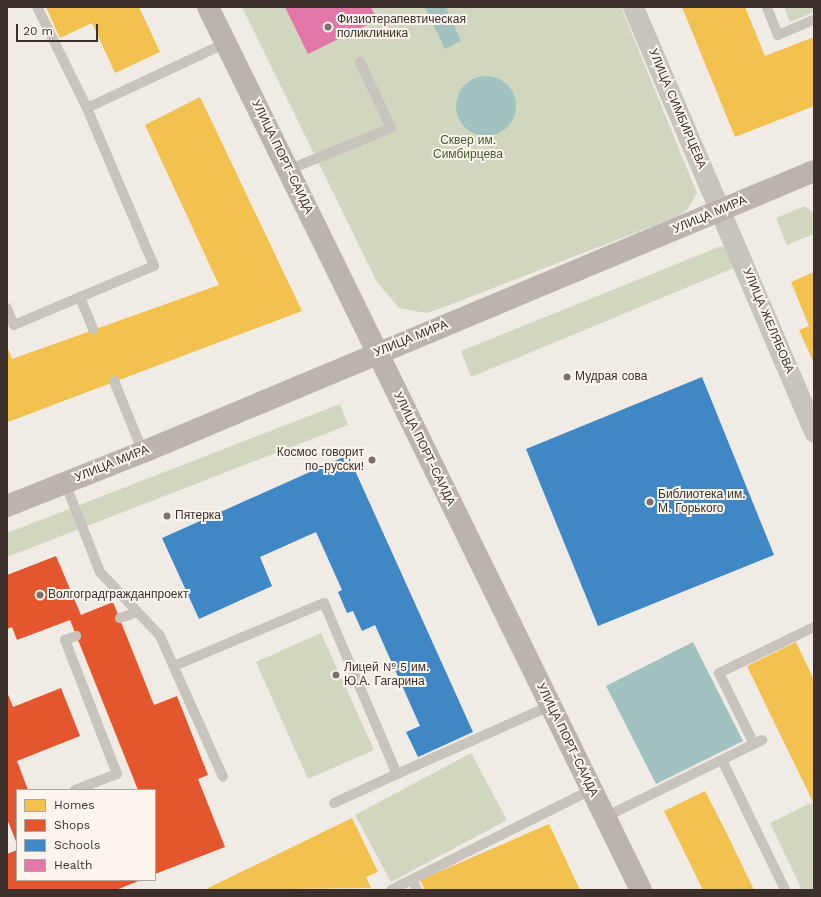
<!DOCTYPE html>
<html>
<head>
<meta charset="utf-8">
<style>
	body { margin:0 }
	#map { position:relative; width:821px; height:897px; overflow:hidden; background:#f0ebe5; font-family:"Work Sans",sans-serif }
	div>[style] { position:absolute }
	.green>* { inset:0; background:#d1d6bf }
	.water>* { inset:0; background:#a1c2c1 }
	.round { border-radius:50% }
	.homes>* { inset:0; background:#f2c14e }
	.shops>* { inset:0; background:#e4572e }
	.schools>* { inset:0; background:#3f88c5 }
	.health>* { inset:0; background:#e377a8 }
	.lane>* { height:10px; margin:-5px; padding:0 5px; transform-origin:5px; border-radius:5px; background:#c9c3be }
	.street>* { height:21px; margin:-10.5px; padding:0 10.5px; transform-origin:10.5px; border-radius:10.5px; background:#c9c3be }
	.secondary>* { height:22px; margin:-11px; padding:0 11px; transform-origin:11px; border-radius:11px; background:#bab3ae }
	.dots>* { width:11px; height:11px; translate:-50% -50%; box-sizing:border-box; border:2px solid #fbf5ee; border-radius:50% }
	span { translate:-50% -50%; white-space:nowrap; text-align:center; line-height:1.15; -webkit-text-stroke:4px #fbf5ee; paint-order:stroke }
	.poi-label { font-size:12px; color:#3b302b }
	.left { translate:0 -50%; text-align:left }
	.right { translate:-100% -50%; text-align:right }
	.street-label { font-size:12px; color:#3b302b }
	.park-label { font-size:12px; color:#4a5a2e }
	.frame { position:absolute; inset:0; border:8px solid #3b302b; pointer-events:none }
	.legend { position:absolute; left:16px; top:789px; width:140px; height:92px; box-sizing:border-box; background:#fbf5ee; border:1px solid #aea6a0; margin:0; padding:5px 7px; list-style:none; font-size:12px; color:#3b302b }
	.legend li { display:flex; align-items:center; gap:8px; height:20px }
	.legend b { width:20px; border:1px solid #aea6a0 }
	.scale { position:absolute; left:16px; top:24px; width:82px; height:18px; box-sizing:border-box; border:2px solid #3b302b; border-top:0; padding-left:5px; font-size:12px; line-height:14px; white-space:nowrap; color:#3b302b; -webkit-text-stroke:3px #fbf5ee; paint-order:stroke }
</style>
</head>
<body>
<div id="map">
	<div class="green">
		<div style="clip-path:polygon(242px 7px,621px 7px,697px 193px,687px 210px,676px 217px,439px 309px,426px 313px,399px 308px,377px 282px)"></div>
		<div style="clip-path:polygon(784px 7px,814px 7px,814px 12px,790px 22px)"></div>
		<div style="clip-path:polygon(805px 206px,814px 213px,814px 234px,787px 245px,776px 218px)"></div>
		<div style="clip-path:polygon(721px 246px,729px 250px,736px 267px,471px 377px,461px 351px)"></div>
		<div style="clip-path:polygon(340px 404px,348px 425px,7px 557px,7px 533px)"></div>
		<div style="clip-path:polygon(321px 633px,374px 750px,308px 779px,256px 662px)"></div>
		<div style="clip-path:polygon(471px 753px,507px 820px,391px 882px,355px 815px)"></div>
		<div style="clip-path:polygon(813px 802px,814px 890px,802px 890px,770px 823px)"></div>
	</div>
	<div class="water">
		<div style="clip-path:polygon(425px 7px,446px 7px,461px 41px,445px 49px)"></div>
		<div class="round" style="left:456px;top:76px;width:60px;height:60px"></div>
		<div style="clip-path:polygon(693px 642px,743px 741px,656px 784px,606px 686px)"></div>
	</div>
	<div class="homes">
		<div style="clip-path:polygon(46px 7px,139px 7px,160px 52px,115px 73px,92px 23px,60px 38px)"></div>
		<div style="clip-path:polygon(682px 7px,745px 7px,765px 56px,814px 37px,814px 106px,735px 137px)"></div>
		<div style="clip-path:polygon(200px 97px,302px 311px,8px 422px,7px 346px,12px 359px,219px 285px,145px 125px)"></div>
		<div style="clip-path:polygon(814px 272px,814px 361px,813px 361px,799px 330px,809px 326px,791px 282px)"></div>
		<div style="clip-path:polygon(796px 642px,814px 680px,814px 804px,747px 666px)"></div>
		<div style="clip-path:polygon(705px 791px,727px 834px,754px 890px,703px 890px,664px 811px)"></div>
		<div style="clip-path:polygon(352px 818px,378px 872px,366px 877px,371px 888px,204px 890px)"></div>
		<div style="clip-path:polygon(549px 824px,580px 890px,425px 890px,420px 880px)"></div>
	</div>
	<div class="shops">
		<div style="clip-path:polygon(56px 556px,81px 615px,113px 602px,154px 705px,177px 696px,208px 775px,198px 779px,225px 847px,155px 874px,155px 790px,138px 790px,70px 620px,17px 640px,12px 627px,7px 629px,7px 575px)"></div>
		<div style="clip-path:polygon(61px 688px,80px 736px,17px 761px,28px 790px,17px 790px,17px 844px,7px 819px,7px 692px,13px 707px)"></div>
		<div style="clip-path:polygon(17px 850px,17px 880px,141px 880px,116px 890px,7px 890px,7px 854px)"></div>
	</div>
	<div class="schools">
		<div style="clip-path:polygon(702px 377px,774px 555px,598px 626px,526px 449px)"></div>
		<div style="clip-path:polygon(348px 455px,473px 732px,418px 757px,406px 732px,420px 726px,375px 625px,362px 631px,353px 611px,347px 613px,338px 592px,342px 590px,316px 532px,260px 557px,272px 586px,199px 619px,162px 538px)"></div>
	</div>
	<div class="health">
		<div style="clip-path:polygon(285px 7px,371px 7px,377px 20px,308px 54px)"></div>
	</div>
	<div class="lane">
		<div style="left:767px;top:7px;width:30px;rotate:69deg"></div>
		<div style="left:778px;top:35px;width:39px;rotate:-23deg"></div>
		<div style="left:87px;top:108px;width:153px;rotate:-25.1deg"></div>
		<div style="left:288px;top:170px;width:111px;rotate:-22.2deg"></div>
		<div style="left:391px;top:128px;width:73px;rotate:-115.2deg"></div>
		<div style="left:80px;top:297px;width:35px;rotate:68deg"></div>
		<div style="left:7px;top:308px;width:18px;rotate:68deg"></div>
		<div style="left:14px;top:325px;width:152px;rotate:-22.9deg"></div>
		<div style="left:154px;top:266px;width:172px;rotate:-113deg"></div>
		<div style="left:87px;top:108px;width:113px;rotate:-116.3deg"></div>
		<div style="left:114px;top:381px;width:77px;rotate:67.8deg"></div>
		<div style="left:65px;top:483px;width:96px;rotate:68.5deg"></div>
		<div style="left:100px;top:572px;width:88px;rotate:46.8deg"></div>
		<div style="left:160px;top:636px;width:154px;rotate:65.9deg"></div>
		<div style="left:120px;top:618px;width:18px;rotate:-19deg"></div>
		<div style="left:174px;top:666px;width:163px;rotate:-22.8deg"></div>
		<div style="left:324px;top:603px;width:186px;rotate:66.9deg"></div>
		<div style="left:397px;top:774px;width:167px;rotate:-24deg"></div>
		<div style="left:754px;top:744px;width:79px;rotate:-116.2deg"></div>
		<div style="left:719px;top:673px;width:106px;rotate:-25.8deg"></div>
		<div style="left:722px;top:760px;width:144px;rotate:64.1deg"></div>
		<div style="left:75px;top:790px;width:45px;rotate:-20.9deg"></div>
		<div style="left:117px;top:774px;width:144px;rotate:-111.2deg"></div>
		<div style="left:65px;top:640px;width:12px;rotate:-20deg"></div>
		<div style="left:334px;top:803px;width:69px;rotate:-24.7deg"></div>
		<div style="left:605px;top:817px;width:175px;rotate:-26.1deg"></div>
		<div style="left:412px;top:880px;width:11px;rotate:63deg"></div>
		<div style="left:391px;top:890px;width:224px;rotate:-26.6deg"></div>
	</div>
	<div class="street">
		<div style="left:633px;top:7px;width:462px;rotate:66.9deg"></div>
	</div>
	<div class="secondary">
		<div style="left:208px;top:7px;width:983px;rotate:63.88deg"></div>
		<div style="left:7px;top:506px;width:146px;rotate:-21.7deg"></div>
		<div style="left:143px;top:452px;width:727px;rotate:-22.72deg"></div>
	</div>
	<div class="dots">
		<div style="left:328px;top:27px;background:#7a716c"></div>
		<div style="left:567px;top:377px;background:#7a716c"></div>
		<div style="left:372px;top:460px;background:#7a716c"></div>
		<div style="left:650px;top:502px;background:#7a716c"></div>
		<div style="left:167px;top:516px;background:#7a716c"></div>
		<div style="left:40px;top:595px;background:#7a716c"></div>
		<div style="left:336px;top:675px;background:#7a716c"></div>
	</div>
	<div class="poi-label">
		<span class="left" style="left:337px;top:27px">Физиотерапевтическая<br>поликлиника</span>
		<span class="left" style="left:575px;top:377px">Мудрая сова</span>
		<span class="right" style="left:364px;top:460px">Космос говорит<br>по-русски!</span>
		<span class="left" style="left:658px;top:502px">Библиотека им.<br>М. Горького</span>
		<span class="left" style="left:175px;top:516px">Пятерка</span>
		<span class="left" style="left:48px;top:595px">Волгоградгражданпроект</span>
		<span class="left" style="left:344px;top:675px">Лицей № 5 им.<br>Ю.А. Гагарина</span>
	</div>
	<div class="street-label">
		<span style="left:677px;top:109px;rotate:67deg">УЛИЦА СИМБИРЦЕВА</span>
		<span style="left:282px;top:157px;rotate:64deg">УЛИЦА ПОРТ-САИДА</span>
		<span style="left:710px;top:215px;rotate:-23deg">УЛИЦА МИРА</span>
		<span style="left:768px;top:321px;rotate:67deg">УЛИЦА ЖЕЛЯБОВА</span>
		<span style="left:411px;top:339px;rotate:-22deg">УЛИЦА МИРА</span>
		<span style="left:424px;top:449px;rotate:64deg">УЛИЦА ПОРТ-САИДА</span>
		<span style="left:112px;top:464px;rotate:-22deg">УЛИЦА МИРА</span>
		<span style="left:567px;top:740px;rotate:64deg">УЛИЦА ПОРТ-САИДА</span>
	</div>
	<div class="park-label">
		<span style="left:468px;top:148px">Сквер им.<br>Симбирцева</span>
	</div>
	<div class="frame"></div>
	<ul class="legend">
	<li><b style="height:11px;background:#f2c14e"></b>Homes</li>
	<li><b style="height:11px;background:#e4572e"></b>Shops</li>
	<li><b style="height:11px;background:#3f88c5"></b>Schools</li>
	<li><b style="height:11px;background:#e377a8"></b>Health</li>
	</ul>
	<div class="scale">20 m</div>
</div>
</body>
</html>
